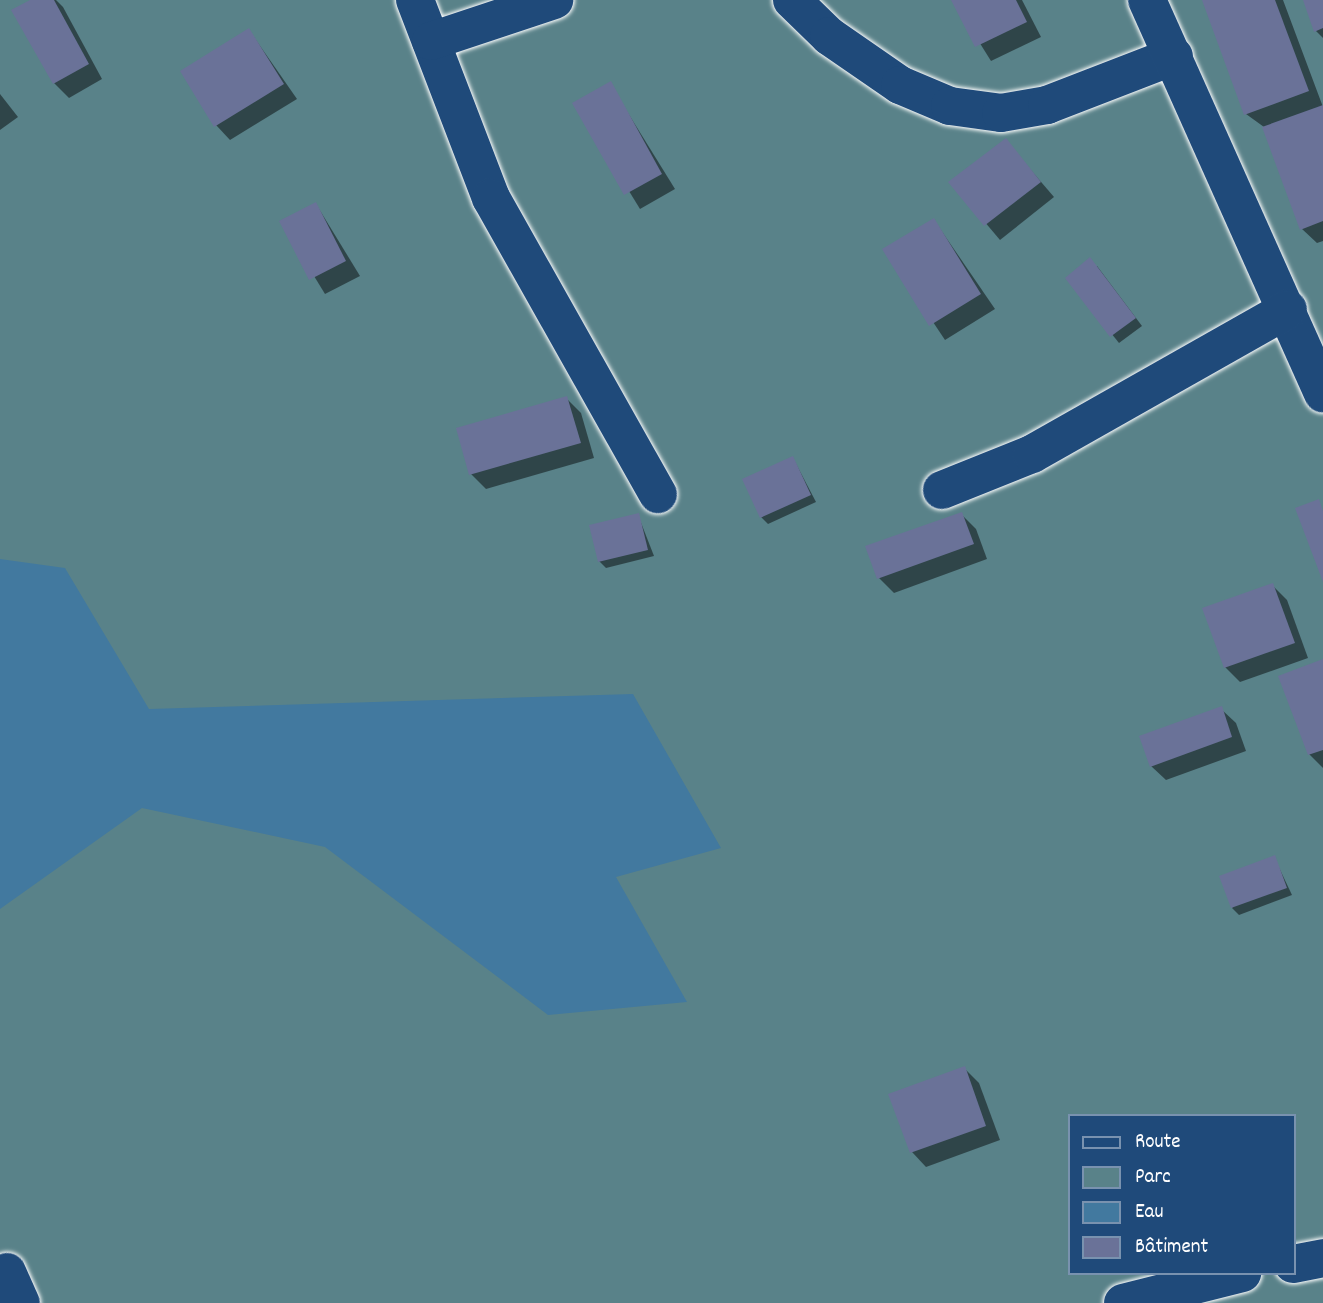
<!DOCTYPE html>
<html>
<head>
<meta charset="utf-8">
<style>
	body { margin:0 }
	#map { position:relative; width:1323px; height:1303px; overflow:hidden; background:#1f4a7a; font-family:Dekko,sans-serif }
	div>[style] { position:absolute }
	.green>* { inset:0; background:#598289 }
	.water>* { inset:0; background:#42799f }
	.shadow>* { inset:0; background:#0007 }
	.building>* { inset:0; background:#6a7298 }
	.roads { filter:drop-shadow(0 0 2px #fff) drop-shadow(0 0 2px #fff) }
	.street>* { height:38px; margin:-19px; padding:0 19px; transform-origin:19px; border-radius:19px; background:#1f4a7a }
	span { translate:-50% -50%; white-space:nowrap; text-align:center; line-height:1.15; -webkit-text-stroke:7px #1f4a7a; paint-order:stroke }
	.legend { position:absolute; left:1068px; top:1114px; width:228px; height:161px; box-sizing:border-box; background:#1f4a7a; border:2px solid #7992af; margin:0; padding:9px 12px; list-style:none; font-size:21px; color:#fff }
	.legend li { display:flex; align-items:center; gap:14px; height:35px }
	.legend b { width:35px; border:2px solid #7992af }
</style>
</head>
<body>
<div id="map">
	<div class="green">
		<div style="clip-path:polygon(evenodd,0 0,1323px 0,1323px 1303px,0 1303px,0 0,1069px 1116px,1293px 1116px,1293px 1273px,1069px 1273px,1069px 1116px)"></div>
	</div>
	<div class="water">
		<div style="clip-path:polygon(0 559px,65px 568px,149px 709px,633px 694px,721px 848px,616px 877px,687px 1002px,548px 1015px,325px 847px,142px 808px,0 909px)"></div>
	</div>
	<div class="shadow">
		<div style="clip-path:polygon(34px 0,56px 0,63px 7px,102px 79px,69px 98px,54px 83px)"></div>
		<div style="clip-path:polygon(953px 0,1022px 0,1041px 37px,991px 61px)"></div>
		<div style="clip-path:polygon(1204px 0,1283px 0,1323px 107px,1323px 241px,1317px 243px,1302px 229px,1264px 127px,1246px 114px)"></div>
		<div style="clip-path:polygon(1305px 0,1323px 0,1323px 38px,1316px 31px)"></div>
		<div style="clip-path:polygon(249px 30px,297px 99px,230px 140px,216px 125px)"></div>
		<div style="clip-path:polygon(610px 84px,675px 189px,640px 209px,575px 103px)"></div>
		<div style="clip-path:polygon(0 94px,18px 117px,0 130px)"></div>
		<div style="clip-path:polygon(1005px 140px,1054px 197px,1000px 240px,951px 182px)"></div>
		<div style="clip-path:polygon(316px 204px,360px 276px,325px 294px,281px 222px)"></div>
		<div style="clip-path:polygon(934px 220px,995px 309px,945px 340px,885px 250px)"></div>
		<div style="clip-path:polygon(1097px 266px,1142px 326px,1119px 343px,1067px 278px)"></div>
		<div style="clip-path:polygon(566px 398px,581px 413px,594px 458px,486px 489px,471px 474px)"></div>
		<div style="clip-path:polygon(793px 458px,816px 502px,768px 524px,761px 517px)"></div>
		<div style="clip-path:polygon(961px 514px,976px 529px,987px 559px,894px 593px,879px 578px)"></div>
		<div style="clip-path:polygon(638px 515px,654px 556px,606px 568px,599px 561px)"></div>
		<div style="clip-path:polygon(1272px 585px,1287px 600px,1308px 658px,1240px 682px,1225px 667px,1204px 609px)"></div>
		<div style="clip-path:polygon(1323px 661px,1323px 768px,1309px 754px)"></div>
		<div style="clip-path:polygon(1221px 709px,1236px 723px,1246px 751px,1166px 780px,1151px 766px)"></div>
		<div style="clip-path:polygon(1274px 857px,1292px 895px,1239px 915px,1232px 908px)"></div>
		<div style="clip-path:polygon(964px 1068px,979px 1083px,1000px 1140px,926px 1167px,912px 1152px)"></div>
	</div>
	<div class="building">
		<div style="clip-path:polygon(30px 0,54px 0,89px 64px,53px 84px,11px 10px)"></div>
		<div style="clip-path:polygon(951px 0,1016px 0,1027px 22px,975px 47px)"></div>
		<div style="clip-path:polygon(1202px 0,1275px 0,1309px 91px,1244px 115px)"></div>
		<div style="clip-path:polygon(1303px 0,1323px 0,1323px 28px,1314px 32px)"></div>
		<div style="clip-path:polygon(249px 28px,284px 84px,214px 127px,180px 71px)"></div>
		<div style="clip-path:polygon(611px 81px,662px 174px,624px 195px,572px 103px)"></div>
		<div style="clip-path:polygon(1323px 105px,1323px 221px,1300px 230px,1262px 127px)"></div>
		<div style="clip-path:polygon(1006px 138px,1041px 182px,984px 226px,948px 182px)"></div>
		<div style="clip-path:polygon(316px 202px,346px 261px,309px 280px,279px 221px)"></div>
		<div style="clip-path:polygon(934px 218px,981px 294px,929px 326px,882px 249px)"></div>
		<div style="clip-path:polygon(1090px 257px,1136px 318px,1110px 337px,1065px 278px)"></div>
		<div style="clip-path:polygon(567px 396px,581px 443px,469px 475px,456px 428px)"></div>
		<div style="clip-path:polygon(793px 456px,811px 495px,760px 518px,742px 479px)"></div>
		<div style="clip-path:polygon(1319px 499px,1323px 511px,1323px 582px,1295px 508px)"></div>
		<div style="clip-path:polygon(962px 512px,974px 544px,877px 579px,865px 546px)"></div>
		<div style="clip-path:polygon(639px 513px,648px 550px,598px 562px,589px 525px)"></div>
		<div style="clip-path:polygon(1273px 583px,1295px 643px,1224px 668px,1202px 608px)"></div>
		<div style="clip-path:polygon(1323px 659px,1323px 750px,1308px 755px,1278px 676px)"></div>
		<div style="clip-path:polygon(1222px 706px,1232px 737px,1150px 767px,1139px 736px)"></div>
		<div style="clip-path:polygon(1275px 855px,1287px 888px,1231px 908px,1219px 876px)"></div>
		<div style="clip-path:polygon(965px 1066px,986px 1126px,910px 1153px,888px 1094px)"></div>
	</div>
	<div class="roads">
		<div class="street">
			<div style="left:415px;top:0;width:212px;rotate:69deg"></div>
			<div style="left:491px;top:198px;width:340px;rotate:60.6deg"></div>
			<div style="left:792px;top:0;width:52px;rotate:44.2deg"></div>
			<div style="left:829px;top:36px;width:86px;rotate:34.6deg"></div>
			<div style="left:900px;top:85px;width:54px;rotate:22.8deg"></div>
			<div style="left:950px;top:106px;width:51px;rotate:7.8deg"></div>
			<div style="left:1001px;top:113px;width:47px;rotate:-9.9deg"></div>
			<div style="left:1047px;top:105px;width:136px;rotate:-21.1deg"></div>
			<div style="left:1147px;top:0;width:431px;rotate:65.9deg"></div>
			<div style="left:431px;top:41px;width:130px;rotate:-18.4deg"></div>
			<div style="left:942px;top:490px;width:97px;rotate:-21.8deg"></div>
			<div style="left:1032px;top:454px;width:294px;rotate:-29.5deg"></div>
			<div style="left:1293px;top:1264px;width:31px;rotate:-11deg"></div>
			<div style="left:7px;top:1272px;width:34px;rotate:66deg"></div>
			<div style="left:1123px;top:1303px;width:123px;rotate:-14.1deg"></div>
		</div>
	</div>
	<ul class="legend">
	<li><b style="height:9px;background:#1f4a7a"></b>Route</li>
	<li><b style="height:19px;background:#598289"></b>Parc</li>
	<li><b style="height:19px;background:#42799f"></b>Eau</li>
	<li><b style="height:19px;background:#6a7298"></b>Bâtiment</li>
	</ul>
</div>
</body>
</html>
